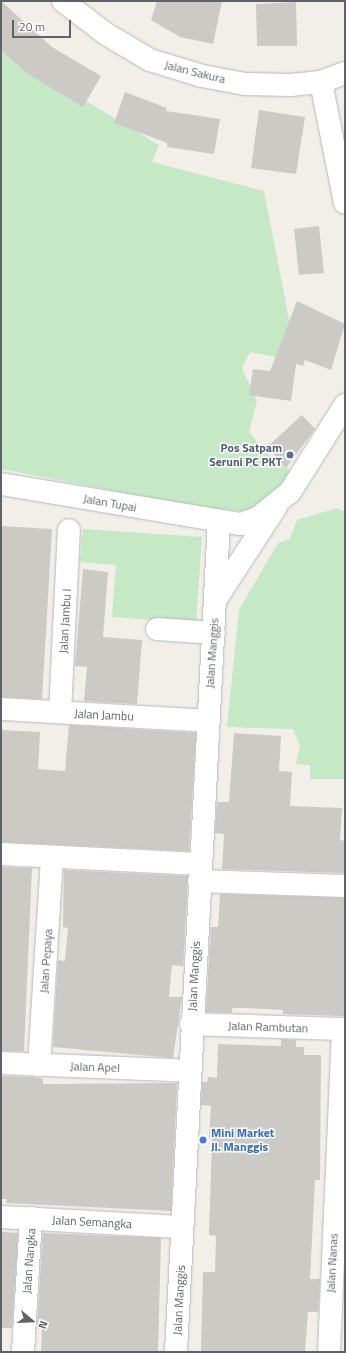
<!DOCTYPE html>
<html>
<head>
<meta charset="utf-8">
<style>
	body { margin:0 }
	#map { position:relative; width:346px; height:1353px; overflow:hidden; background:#f1efe8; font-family:"Titillium Web",sans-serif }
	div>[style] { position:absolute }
	.green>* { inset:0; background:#c5e8c5 }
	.building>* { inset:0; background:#cccac5 }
	.roads { filter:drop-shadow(0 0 1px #b5b8bc) drop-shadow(0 0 1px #b5b8bc) }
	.minor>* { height:22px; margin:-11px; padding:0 11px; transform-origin:11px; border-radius:11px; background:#fff }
	.dots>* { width:11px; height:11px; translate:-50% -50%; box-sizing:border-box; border:2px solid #fff; border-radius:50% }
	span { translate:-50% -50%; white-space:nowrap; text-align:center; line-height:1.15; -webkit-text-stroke:3px #fff; paint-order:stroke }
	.street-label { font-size:12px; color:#5f6368 }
	.service-label { font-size:12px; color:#4e5e75; font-weight:700 }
	.right { translate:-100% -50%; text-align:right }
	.shop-label { font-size:12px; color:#366cbe; font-weight:700 }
	.left { translate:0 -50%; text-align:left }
	.frame { position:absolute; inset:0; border:2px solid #5f6368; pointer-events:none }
	.north { position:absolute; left:12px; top:1301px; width:40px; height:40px; -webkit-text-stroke:3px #fff; paint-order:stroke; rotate:109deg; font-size:11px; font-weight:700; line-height:16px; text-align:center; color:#5f6368 }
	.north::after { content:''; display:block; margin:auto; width:14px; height:18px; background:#5f6368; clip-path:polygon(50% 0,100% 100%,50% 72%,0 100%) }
	.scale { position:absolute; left:12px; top:20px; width:59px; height:18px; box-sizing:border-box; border:2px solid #5f6368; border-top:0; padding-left:5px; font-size:12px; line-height:14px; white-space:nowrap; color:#5f6368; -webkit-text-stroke:3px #fff; paint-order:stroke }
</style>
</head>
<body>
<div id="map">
	<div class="green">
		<div style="clip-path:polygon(1px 50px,159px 145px,152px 162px,264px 191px,294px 345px,282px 358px,250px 352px,242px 368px,257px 401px,249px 432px,264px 451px,294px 473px,263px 507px,241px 511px,199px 507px,1px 469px)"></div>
		<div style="clip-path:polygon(337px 508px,345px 512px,345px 779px,310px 779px,310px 765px,296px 764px,300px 745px,293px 729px,227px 727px,239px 610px,278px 543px,290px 539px,297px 520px)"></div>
		<div style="clip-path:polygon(83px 529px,202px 537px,196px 623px,112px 617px,116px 565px,80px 562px)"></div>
	</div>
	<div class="building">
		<div style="clip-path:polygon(1px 1px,52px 47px,101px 76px,83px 107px,28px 74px,1px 50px)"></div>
		<div style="clip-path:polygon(157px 1px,222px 1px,213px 44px,180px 37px,151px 20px)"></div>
		<div style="clip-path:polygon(296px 2px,297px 46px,257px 46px,256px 4px)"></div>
		<div style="clip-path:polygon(125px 92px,167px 108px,166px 111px,220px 119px,214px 154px,167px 147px,167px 143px,114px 123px)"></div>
		<div style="clip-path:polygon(259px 110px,305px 117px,296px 174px,251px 168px)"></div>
		<div style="clip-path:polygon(319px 226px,324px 273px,299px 275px,294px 229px)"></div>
		<div style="clip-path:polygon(297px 301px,345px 324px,331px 370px,305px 360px,303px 366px,296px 364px,291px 401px,249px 395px,253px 369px,270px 371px)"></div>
		<div style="clip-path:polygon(302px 415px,315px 429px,286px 468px,267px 447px)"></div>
		<div style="clip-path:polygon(1px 526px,52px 529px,42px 699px,1px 697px)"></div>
		<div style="clip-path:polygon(83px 569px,108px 572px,103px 637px,142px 640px,137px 704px,84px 701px,87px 667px,75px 666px)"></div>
		<div style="clip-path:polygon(69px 725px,196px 733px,189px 851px,1px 842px,1px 730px,40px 732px,38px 769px,65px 771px)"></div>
		<div style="clip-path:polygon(234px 733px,281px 736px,279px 771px,292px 772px,290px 806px,342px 808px,340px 840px,345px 841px,345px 873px,222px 869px,224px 834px,215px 833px,217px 802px,229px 802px)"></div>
		<div style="clip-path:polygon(1px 867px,32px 868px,24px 1051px,1px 1051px)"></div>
		<div style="clip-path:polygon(64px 870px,188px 876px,183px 966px,172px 965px,169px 997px,182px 997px,173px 1058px,53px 1047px,58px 960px,65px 961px,68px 928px,63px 927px)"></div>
		<div style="clip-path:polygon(220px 894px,345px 898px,345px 1016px,283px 1014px,283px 1010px,244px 1008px,232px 1008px,232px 1013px,206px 1012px,211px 927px,218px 927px)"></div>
		<div style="clip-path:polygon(281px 1039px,296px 1040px,296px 1047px,304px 1047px,304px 1055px,321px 1055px,320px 1180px,315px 1180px,310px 1279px,320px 1279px,318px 1312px,308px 1312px,305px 1352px,201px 1352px,203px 1272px,215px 1272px,216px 1236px,209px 1235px,212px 1139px,209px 1138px,211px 1106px,201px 1105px,202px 1082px,207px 1082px,208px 1077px,217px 1078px,218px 1044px,281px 1046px)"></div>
		<div style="clip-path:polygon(1px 1076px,33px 1077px,43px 1079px,43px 1084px,177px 1083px,171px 1211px,6px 1203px,7px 1199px,1px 1199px)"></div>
		<div style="clip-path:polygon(1px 1232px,18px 1233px,12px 1328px,1px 1328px)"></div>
		<div style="clip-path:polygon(43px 1233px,161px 1238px,158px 1352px,41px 1352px,42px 1329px,37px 1328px)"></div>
	</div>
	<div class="roads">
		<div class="minor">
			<div style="left:63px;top:1px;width:54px;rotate:37.5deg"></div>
			<div style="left:106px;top:34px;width:51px;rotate:30.6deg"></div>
			<div style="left:150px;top:60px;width:54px;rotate:17.1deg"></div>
			<div style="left:202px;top:76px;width:44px;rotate:10.5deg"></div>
			<div style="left:245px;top:84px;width:46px;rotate:1.2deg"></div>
			<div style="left:291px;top:85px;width:30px;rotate:-6deg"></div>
			<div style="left:321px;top:82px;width:26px;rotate:-21deg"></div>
			<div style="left:321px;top:82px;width:123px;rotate:78.8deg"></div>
			<div style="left:1px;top:484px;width:243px;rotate:9.5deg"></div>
			<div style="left:241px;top:524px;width:19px;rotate:-21deg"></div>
			<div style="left:259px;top:517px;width:40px;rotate:-39deg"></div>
			<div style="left:290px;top:492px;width:103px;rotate:-57.7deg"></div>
			<div style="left:216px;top:599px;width:110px;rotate:-56.9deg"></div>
			<div style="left:157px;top:629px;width:57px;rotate:4deg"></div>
			<div style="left:1px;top:709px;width:206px;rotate:3.3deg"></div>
			<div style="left:60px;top:712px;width:182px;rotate:-87.2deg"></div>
			<div style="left:1px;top:854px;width:199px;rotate:2.9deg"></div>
			<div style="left:199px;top:881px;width:146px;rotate:2deg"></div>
			<div style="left:191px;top:1024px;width:154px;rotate:1.9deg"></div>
			<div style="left:1px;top:1063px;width:188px;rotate:2.4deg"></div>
			<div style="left:39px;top:1065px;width:208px;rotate:-86.4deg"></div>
			<div style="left:1px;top:1217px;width:181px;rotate:3.2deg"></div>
			<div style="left:23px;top:1352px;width:134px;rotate:-86.6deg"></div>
			<div style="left:176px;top:1352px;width:832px;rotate:-87.04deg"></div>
			<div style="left:329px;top:1352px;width:323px;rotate:-87.5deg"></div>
		</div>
	</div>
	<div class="dots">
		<div style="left:290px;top:455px;background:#5c6f8a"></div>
		<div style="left:203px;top:1140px;background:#3f7fe0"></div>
	</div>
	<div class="street-label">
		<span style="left:195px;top:72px;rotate:14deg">Jalan Sakura</span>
		<span style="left:110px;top:503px;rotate:10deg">Jalan Tupai</span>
		<span style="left:65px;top:621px;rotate:-87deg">Jalan Jambu I</span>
		<span style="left:212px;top:653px;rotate:-86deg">Jalan Manggis</span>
		<span style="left:104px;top:715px;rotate:3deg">Jalan Jambu</span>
		<span style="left:46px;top:961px;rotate:-86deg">Jalan Pepaya</span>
		<span style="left:194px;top:976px;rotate:-87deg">Jalan Manggis</span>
		<span style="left:268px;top:1027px;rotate:2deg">Jalan Rambutan</span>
		<span style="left:95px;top:1067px;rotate:2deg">Jalan Apel</span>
		<span style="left:92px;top:1222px;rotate:3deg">Jalan Semangka</span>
		<span style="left:29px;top:1261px;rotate:-86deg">Jalan Nangka</span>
		<span style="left:332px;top:1263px;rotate:-87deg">Jalan Nanas</span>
		<span style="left:179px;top:1300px;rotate:-87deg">Jalan Manggis</span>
	</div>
	<div class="service-label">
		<span class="right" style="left:282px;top:455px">Pos Satpam<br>Seruni PC PKT</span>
	</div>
	<div class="shop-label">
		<span class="left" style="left:211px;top:1140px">Mini Market<br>Jl. Manggis</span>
	</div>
	<div class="frame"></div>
	<div class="north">N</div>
	<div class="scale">20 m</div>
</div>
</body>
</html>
